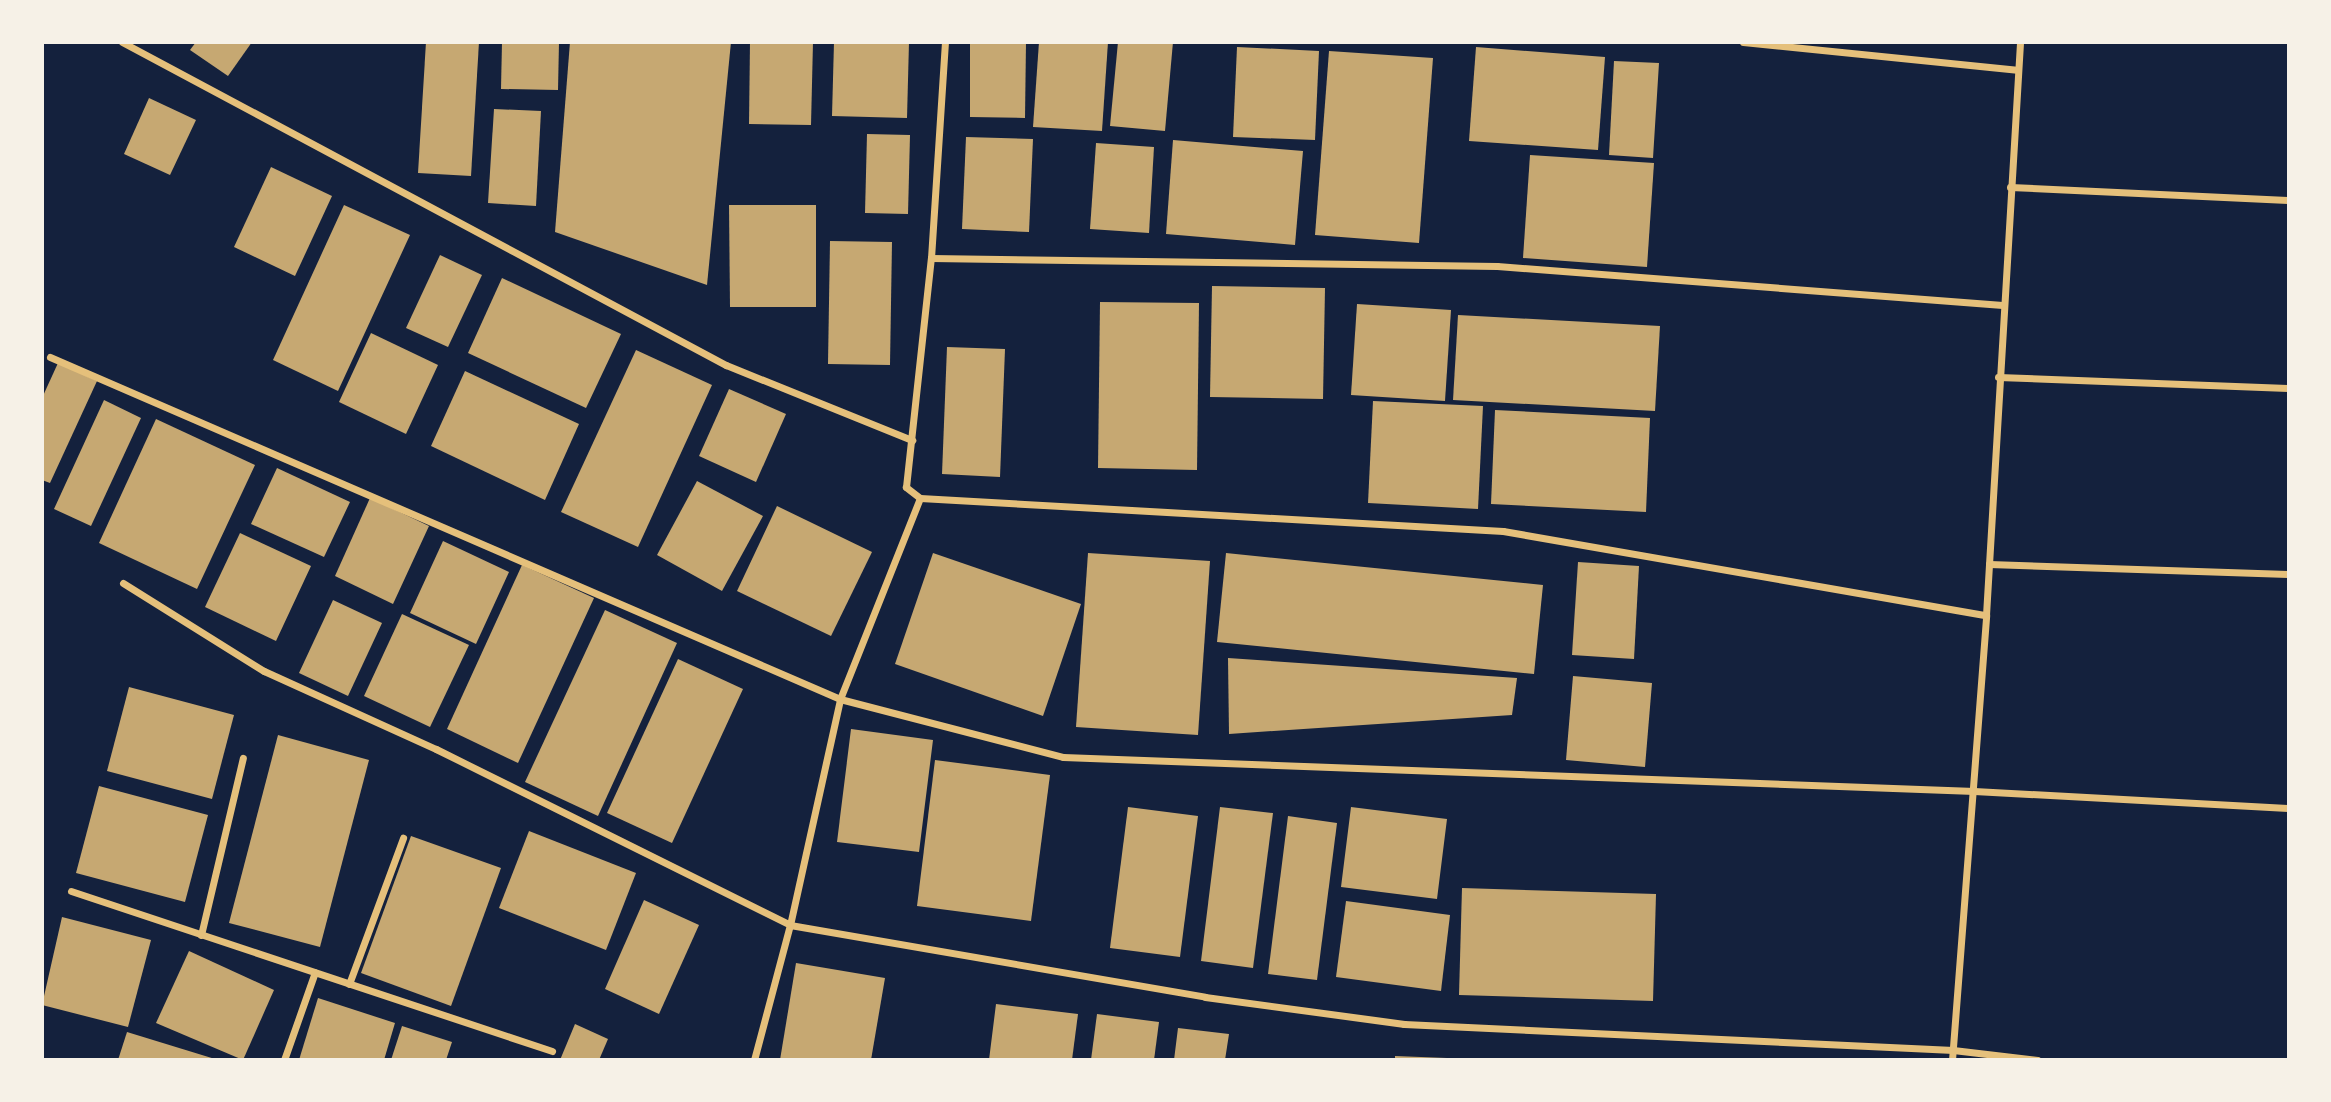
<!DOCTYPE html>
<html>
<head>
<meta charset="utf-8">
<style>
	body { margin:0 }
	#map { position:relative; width:2331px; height:1102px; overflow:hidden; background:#14213d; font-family:"Work Sans",sans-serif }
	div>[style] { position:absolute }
	.building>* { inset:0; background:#c6a872 }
	.minor>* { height:7px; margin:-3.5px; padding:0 3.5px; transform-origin:3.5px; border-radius:3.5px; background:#e5c07b }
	span { translate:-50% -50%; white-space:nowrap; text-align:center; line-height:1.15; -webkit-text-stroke:7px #f6f1e7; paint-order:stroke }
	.frame { position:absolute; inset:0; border:44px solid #f6f1e7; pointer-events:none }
</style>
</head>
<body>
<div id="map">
	<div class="building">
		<div style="clip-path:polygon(196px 42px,252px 42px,228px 76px,190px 50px)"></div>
		<div style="clip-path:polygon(426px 42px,479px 42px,471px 176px,418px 173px)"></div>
		<div style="clip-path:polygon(502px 42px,559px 42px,558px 90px,501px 89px)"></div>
		<div style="clip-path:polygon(570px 42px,731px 42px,707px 285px,555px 232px)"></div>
		<div style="clip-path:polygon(750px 42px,813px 42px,811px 125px,749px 124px)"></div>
		<div style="clip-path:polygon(834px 42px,909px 42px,907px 118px,832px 116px)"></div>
		<div style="clip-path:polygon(970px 42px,1026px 42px,1025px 118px,970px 117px)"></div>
		<div style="clip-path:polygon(1039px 42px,1108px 42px,1102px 131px,1033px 127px)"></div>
		<div style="clip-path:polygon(1118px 42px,1173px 42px,1165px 131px,1110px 126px)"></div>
		<div style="clip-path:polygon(1237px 47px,1319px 51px,1315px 140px,1233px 137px)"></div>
		<div style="clip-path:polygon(1476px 47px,1605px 57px,1598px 150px,1469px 141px)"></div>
		<div style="clip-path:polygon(1329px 51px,1433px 58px,1419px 243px,1315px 235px)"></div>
		<div style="clip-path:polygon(1614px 61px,1659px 63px,1653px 158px,1609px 155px)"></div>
		<div style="clip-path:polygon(149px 98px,196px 120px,170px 175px,124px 154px)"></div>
		<div style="clip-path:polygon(494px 109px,541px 111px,536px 206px,488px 203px)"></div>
		<div style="clip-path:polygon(867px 134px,910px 135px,908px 214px,865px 213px)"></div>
		<div style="clip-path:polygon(966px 137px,1033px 139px,1029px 232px,962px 229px)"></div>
		<div style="clip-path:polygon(1173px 140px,1303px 151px,1295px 245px,1166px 234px)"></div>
		<div style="clip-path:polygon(1096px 143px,1154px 147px,1149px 233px,1090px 229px)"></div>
		<div style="clip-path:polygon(1530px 155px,1654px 163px,1647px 267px,1523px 258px)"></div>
		<div style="clip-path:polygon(271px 167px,332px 196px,295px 276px,234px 247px)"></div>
		<div style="clip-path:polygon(344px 205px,410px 235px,338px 391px,273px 360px)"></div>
		<div style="clip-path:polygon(729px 205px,816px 205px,816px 307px,730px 307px)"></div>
		<div style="clip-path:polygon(830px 241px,892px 242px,890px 365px,828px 364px)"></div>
		<div style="clip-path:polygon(440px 255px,482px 275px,448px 347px,406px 328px)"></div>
		<div style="clip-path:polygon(502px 278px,621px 334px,586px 408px,468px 353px)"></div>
		<div style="clip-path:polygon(1212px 286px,1325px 288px,1323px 399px,1210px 397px)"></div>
		<div style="clip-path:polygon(1100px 302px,1199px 303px,1197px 470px,1098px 468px)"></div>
		<div style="clip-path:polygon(1357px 304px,1451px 310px,1445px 401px,1351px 395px)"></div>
		<div style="clip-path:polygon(1458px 315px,1660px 326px,1655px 411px,1453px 400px)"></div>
		<div style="clip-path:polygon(371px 333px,438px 365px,406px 434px,339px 402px)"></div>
		<div style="clip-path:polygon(947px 347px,1005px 349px,1000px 477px,942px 474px)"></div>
		<div style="clip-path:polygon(636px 350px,712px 385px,638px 547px,561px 512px)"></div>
		<div style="clip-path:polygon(58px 363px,97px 381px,50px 483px,42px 480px,42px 398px)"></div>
		<div style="clip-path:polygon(465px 371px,579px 424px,545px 500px,431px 446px)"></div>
		<div style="clip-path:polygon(729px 389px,786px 414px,756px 482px,699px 456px)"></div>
		<div style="clip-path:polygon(104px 400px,141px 418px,91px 526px,54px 509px)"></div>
		<div style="clip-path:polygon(1373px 401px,1483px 406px,1478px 509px,1368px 503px)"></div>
		<div style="clip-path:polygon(1495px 410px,1650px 418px,1646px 512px,1491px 504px)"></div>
		<div style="clip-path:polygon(156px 419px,255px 465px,197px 589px,99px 543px)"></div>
		<div style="clip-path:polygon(277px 468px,350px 502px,324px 557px,251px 524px)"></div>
		<div style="clip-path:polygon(697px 481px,763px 516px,722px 591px,657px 555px)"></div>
		<div style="clip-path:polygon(370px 498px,429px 526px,393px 604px,335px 576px)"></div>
		<div style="clip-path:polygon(777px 506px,872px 552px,831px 636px,737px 591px)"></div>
		<div style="clip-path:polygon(240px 533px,311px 566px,276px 641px,205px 607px)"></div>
		<div style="clip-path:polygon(443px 541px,509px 572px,476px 644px,410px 613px)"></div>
		<div style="clip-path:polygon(933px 553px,1081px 604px,1043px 716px,895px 664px)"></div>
		<div style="clip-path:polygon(1088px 553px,1210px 561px,1198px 735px,1076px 727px)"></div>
		<div style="clip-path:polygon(1226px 553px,1543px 585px,1534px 674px,1217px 642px)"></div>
		<div style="clip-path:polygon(1578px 562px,1639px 566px,1634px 659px,1572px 655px)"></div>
		<div style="clip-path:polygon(522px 565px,594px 598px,518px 763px,447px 729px)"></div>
		<div style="clip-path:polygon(333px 600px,382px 623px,348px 696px,299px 673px)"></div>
		<div style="clip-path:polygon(605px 610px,677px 643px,598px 816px,525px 782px)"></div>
		<div style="clip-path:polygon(402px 614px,469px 645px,430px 727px,364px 696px)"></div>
		<div style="clip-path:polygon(1228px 658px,1517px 678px,1512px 715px,1229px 734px)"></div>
		<div style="clip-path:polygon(678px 659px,743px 689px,672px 843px,607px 813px)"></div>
		<div style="clip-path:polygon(1573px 676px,1652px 683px,1645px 767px,1566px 760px)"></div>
		<div style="clip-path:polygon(129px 687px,234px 715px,212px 799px,107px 771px)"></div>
		<div style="clip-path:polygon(851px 729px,933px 740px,919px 852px,837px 842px)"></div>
		<div style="clip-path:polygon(278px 735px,369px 760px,320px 947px,229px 923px)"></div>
		<div style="clip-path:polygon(935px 760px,1050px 775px,1031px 921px,917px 906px)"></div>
		<div style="clip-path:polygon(99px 786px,208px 815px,185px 902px,76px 873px)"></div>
		<div style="clip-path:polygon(1128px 807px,1198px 816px,1180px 957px,1110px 948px)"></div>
		<div style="clip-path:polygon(1220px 807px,1273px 813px,1253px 968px,1201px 961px)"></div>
		<div style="clip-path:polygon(1351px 807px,1447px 819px,1437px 899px,1341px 887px)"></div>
		<div style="clip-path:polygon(1288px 816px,1337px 823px,1317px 980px,1268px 974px)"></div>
		<div style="clip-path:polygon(529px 831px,636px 873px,606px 950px,499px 908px)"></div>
		<div style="clip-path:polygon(411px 836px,501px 868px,451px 1006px,361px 973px)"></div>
		<div style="clip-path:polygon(1462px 888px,1656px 894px,1653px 1001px,1459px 995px)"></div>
		<div style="clip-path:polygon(644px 900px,699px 925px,659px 1014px,605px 989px)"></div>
		<div style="clip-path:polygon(1346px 901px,1450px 915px,1441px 991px,1336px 977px)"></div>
		<div style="clip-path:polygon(62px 917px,151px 940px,128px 1027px,42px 1005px)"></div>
		<div style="clip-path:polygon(189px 951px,274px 990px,243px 1060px,156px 1023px)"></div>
		<div style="clip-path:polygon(796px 963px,885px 978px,871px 1060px,780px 1060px)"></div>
		<div style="clip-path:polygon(318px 998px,395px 1023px,384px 1060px,299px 1060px)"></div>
		<div style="clip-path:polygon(996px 1004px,1078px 1014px,1072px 1060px,989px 1060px)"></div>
		<div style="clip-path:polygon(1097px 1014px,1159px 1022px,1154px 1060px,1091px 1060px)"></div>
		<div style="clip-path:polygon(575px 1024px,608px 1039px,599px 1060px,560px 1060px)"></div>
		<div style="clip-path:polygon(402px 1026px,452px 1042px,446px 1060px,391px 1060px)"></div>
		<div style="clip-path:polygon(1178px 1028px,1229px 1034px,1225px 1060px,1174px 1060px)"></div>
		<div style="clip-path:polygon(127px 1032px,215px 1059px,215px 1060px,118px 1060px)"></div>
		<div style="clip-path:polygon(1395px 1056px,1447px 1058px,1447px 1060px,1395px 1060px)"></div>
	</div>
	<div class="minor">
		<div style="left:122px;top:42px;width:685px;rotate:28.14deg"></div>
		<div style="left:726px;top:365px;width:201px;rotate:22deg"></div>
		<div style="left:1743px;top:42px;width:275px;rotate:5.8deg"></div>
		<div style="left:2010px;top:187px;width:279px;rotate:2.7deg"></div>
		<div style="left:931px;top:258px;width:566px;rotate:0.81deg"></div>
		<div style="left:1497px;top:266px;width:507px;rotate:4.42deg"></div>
		<div style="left:50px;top:357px;width:861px;rotate:23.41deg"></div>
		<div style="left:840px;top:699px;width:230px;rotate:14.6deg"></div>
		<div style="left:1063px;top:757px;width:912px;rotate:2.14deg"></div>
		<div style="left:1974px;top:791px;width:315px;rotate:3.1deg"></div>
		<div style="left:1998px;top:377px;width:291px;rotate:2.2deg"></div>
		<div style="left:920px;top:498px;width:584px;rotate:3.24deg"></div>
		<div style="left:1503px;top:531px;width:490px;rotate:9.9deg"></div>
		<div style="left:1989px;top:564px;width:300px;rotate:1.9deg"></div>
		<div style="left:123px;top:583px;width:166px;rotate:32deg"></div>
		<div style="left:264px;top:671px;width:189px;rotate:24.4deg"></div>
		<div style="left:436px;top:749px;width:395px;rotate:26.4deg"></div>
		<div style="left:790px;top:925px;width:421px;rotate:9.8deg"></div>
		<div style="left:1205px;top:997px;width:201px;rotate:7.7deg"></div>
		<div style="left:1404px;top:1024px;width:550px;rotate:2.71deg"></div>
		<div style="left:1953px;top:1050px;width:85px;rotate:6.8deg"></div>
		<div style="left:71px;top:891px;width:507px;rotate:18.4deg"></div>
		<div style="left:201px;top:935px;width:182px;rotate:-76.7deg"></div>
		<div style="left:349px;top:984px;width:156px;rotate:-69.7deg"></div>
		<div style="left:284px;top:1060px;width:93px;rotate:-70.6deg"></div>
		<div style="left:754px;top:1060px;width:140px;rotate:-75.1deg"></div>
		<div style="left:790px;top:925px;width:231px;rotate:-77.5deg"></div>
		<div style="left:840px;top:699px;width:216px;rotate:-68.3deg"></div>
		<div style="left:920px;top:498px;width:18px;rotate:-142deg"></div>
		<div style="left:906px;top:487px;width:230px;rotate:-83.8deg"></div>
		<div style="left:931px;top:258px;width:216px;rotate:-86.3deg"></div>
		<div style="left:1952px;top:1060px;width:446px;rotate:-85.6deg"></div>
		<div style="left:1986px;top:615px;width:574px;rotate:-86.6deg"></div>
	</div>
	<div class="frame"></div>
</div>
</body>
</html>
